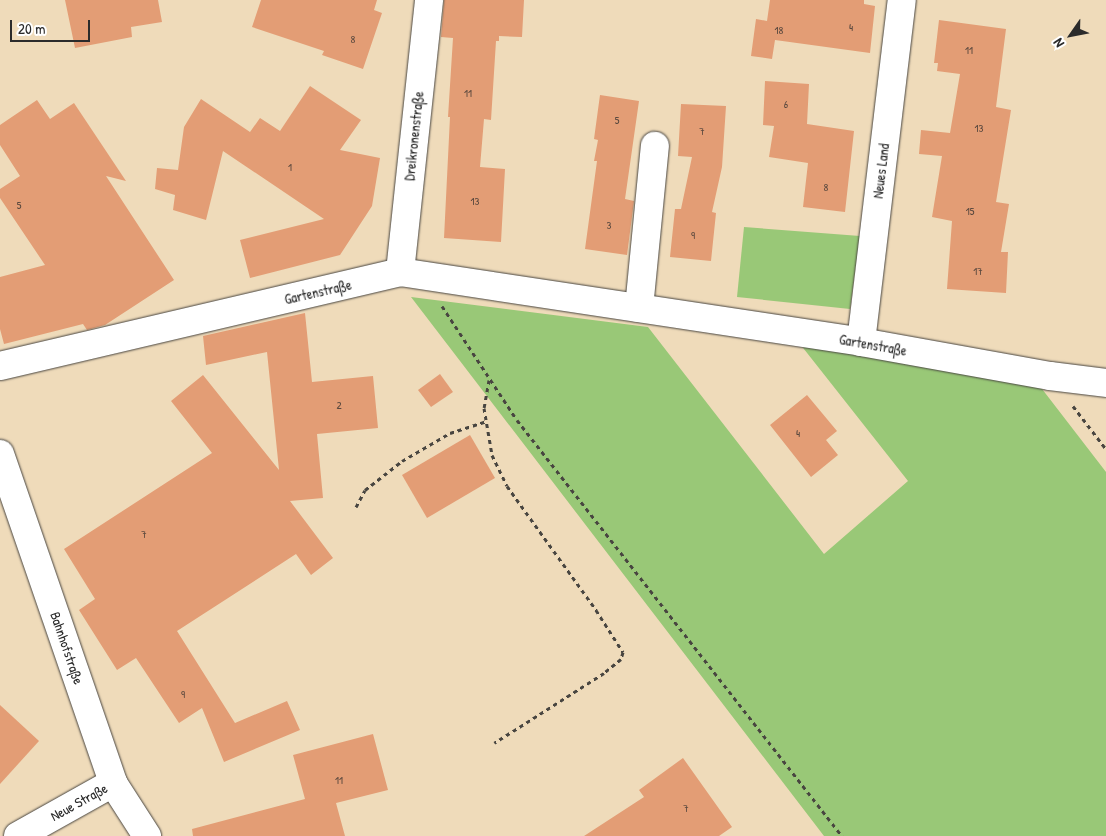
<!DOCTYPE html>
<html>
<head>
<meta charset="utf-8">
<style>
	body { margin:0 }
	#map { position:relative; width:1106px; height:836px; overflow:hidden; background:#efdbba; font-family:"Patrick Hand",sans-serif }
	div>[style] { position:absolute }
	.green>* { inset:0; background:#99c877 }
	.building>* { inset:0; background:#e39d75 }
	.path>* { height:3px; margin-top:-1.5px; transform-origin:0; background:repeating-linear-gradient(90deg,#484540 0 4px,transparent 0 8px) }
	.roads { filter:drop-shadow(0 0 1px #484540) drop-shadow(0 0 1px #484540) }
	.minor>* { height:28px; margin:-14px; padding:0 14px; transform-origin:14px; border-radius:14px; background:#fff }
	span { translate:-50% -50%; white-space:nowrap; text-align:center; line-height:1.15; -webkit-text-stroke:4px #fff; paint-order:stroke }
	.number-label { font-size:11px; color:#59483e }
	.number-label span { -webkit-text-stroke-width:0 }
	.street-label { font-size:14px; color:#2b2b2b }
	.north { position:absolute; left:1046px; top:10px; width:50px; height:50px; -webkit-text-stroke:4px #fff; paint-order:stroke; rotate:237deg; font-size:14px; font-weight:700; line-height:20px; text-align:center; color:#2b2b2b }
	.north::after { content:''; display:block; margin:auto; width:18px; height:22px; background:#2b2b2b; clip-path:polygon(50% 0,100% 100%,50% 72%,0 100%) }
	.scale { position:absolute; left:10px; top:20px; width:80px; height:22px; box-sizing:border-box; border:2px solid #2b2b2b; border-top:0; padding-left:6px; font-size:15px; line-height:18px; white-space:nowrap; color:#2b2b2b; -webkit-text-stroke:4px #fff; paint-order:stroke }
</style>
</head>
<body>
<div id="map">
	<div class="green">
		<div style="clip-path:polygon(744px 227px,860px 236px,850px 309px,737px 297px)"></div>
		<div style="clip-path:polygon(411px 297px,648px 327px,824px 554px,908px 481px,800px 344px,1039px 385px,1106px 472px,1106px 836px,824px 836px)"></div>
	</div>
	<div class="building">
		<div style="clip-path:polygon(65px 0,158px 0,162px 22px,131px 27px,132px 37px,75px 48px)"></div>
		<div style="clip-path:polygon(261px 0,377px 0,374px 10px,382px 13px,363px 69px,322px 55px,324px 51px,252px 27px)"></div>
		<div style="clip-path:polygon(444px 0,524px 0,522px 37px,499px 36px,499px 41px,496px 41px,491px 120px,484px 119px,480px 167px,505px 169px,501px 242px,444px 238px,450px 117px,448px 117px,453px 38px,441px 37px)"></div>
		<div style="clip-path:polygon(770px 0,864px 0,864px 4px,875px 6px,870px 53px,775px 40px,772px 59px,751px 56px,756px 19px,767px 21px)"></div>
		<div style="clip-path:polygon(939px 20px,1006px 29px,996px 107px,1011px 110px,996px 202px,1009px 204px,1001px 252px,1008px 252px,1006px 293px,947px 289px,952px 221px,932px 217px,942px 156px,919px 154px,921px 130px,950px 133px,960px 74px,937px 71px,938px 63px,934px 63px)"></div>
		<div style="clip-path:polygon(765px 81px,809px 84px,807px 124px,854px 131px,845px 212px,803px 207px,808px 163px,769px 157px,774px 126px,763px 125px)"></div>
		<div style="clip-path:polygon(310px 86px,361px 120px,340px 150px,380px 158px,372px 206px,340px 255px,250px 278px,240px 240px,324px 219px,223px 151px,206px 220px,173px 210px,175px 195px,155px 189px,157px 168px,178px 170px,184px 127px,201px 99px,250px 132px,260px 118px,280px 131px)"></div>
		<div style="clip-path:polygon(600px 95px,639px 101px,625px 199px,634px 201px,627px 255px,585px 249px,597px 161px,594px 161px,598px 140px,594px 139px)"></div>
		<div style="clip-path:polygon(37px 100px,50px 119px,74px 103px,126px 181px,106px 176px,174px 280px,105px 325px,87px 330px,83px 324px,4px 344px,0 329px,0 277px,45px 265px,0 198px,0 189px,20px 176px,0 145px,0 125px)"></div>
		<div style="clip-path:polygon(681px 104px,726px 106px,722px 167px,712px 212px,716px 213px,711px 261px,670px 257px,675px 209px,681px 209px,692px 157px,678px 156px)"></div>
		<div style="clip-path:polygon(305px 313px,312px 382px,373px 376px,378px 428px,317px 434px,323px 498px,290px 501px,333px 558px,311px 575px,296px 554px,177px 631px,235px 723px,287px 701px,300px 730px,224px 762px,202px 708px,179px 723px,136px 658px,117px 670px,79px 610px,95px 599px,64px 549px,212px 453px,171px 401px,203px 375px,279px 470px,267px 352px,206px 365px,203px 336px)"></div>
		<div style="clip-path:polygon(440px 374px,453px 392px,431px 407px,418px 390px)"></div>
		<div style="clip-path:polygon(807px 395px,837px 431px,826px 440px,838px 455px,811px 477px,770px 425px)"></div>
		<div style="clip-path:polygon(470px 435px,495px 478px,427px 518px,402px 475px)"></div>
		<div style="clip-path:polygon(0 705px,39px 741px,0 784px)"></div>
		<div style="clip-path:polygon(373px 734px,388px 790px,336px 803px,345px 836px,193px 836px,192px 829px,305px 799px,293px 755px)"></div>
		<div style="clip-path:polygon(683px 758px,732px 827px,719px 836px,584px 836px,644px 797px,639px 790px)"></div>
	</div>
	<div class="path">
		<div style="left:442px;top:306px;width:136px;rotate:56.7deg"></div>
		<div style="left:517px;top:420px;width:528px;rotate:52deg"></div>
		<div style="left:489px;top:380px;width:28px;rotate:100deg"></div>
		<div style="left:484px;top:408px;width:48px;rotate:80.3deg"></div>
		<div style="left:492px;top:455px;width:34px;rotate:64deg"></div>
		<div style="left:507px;top:486px;width:153px;rotate:54.3deg"></div>
		<div style="left:596px;top:610px;width:50px;rotate:57.3deg"></div>
		<div style="left:623px;top:652px;width:7px;rotate:106deg"></div>
		<div style="left:621px;top:659px;width:22px;rotate:141deg"></div>
		<div style="left:604px;top:673px;width:130px;rotate:147.5deg"></div>
		<div style="left:1073px;top:406px;width:54px;rotate:52.5deg"></div>
		<div style="left:356px;top:507px;width:19px;rotate:-62deg"></div>
		<div style="left:365px;top:490px;width:47px;rotate:-38.1deg"></div>
		<div style="left:402px;top:461px;width:56px;rotate:-30.3deg"></div>
		<div style="left:450px;top:433px;width:38px;rotate:-18deg"></div>
	</div>
	<div class="roads">
		<div class="minor">
			<div style="left:400px;top:272px;width:274px;rotate:-83.9deg"></div>
			<div style="left:639px;top:308px;width:163px;rotate:-84.4deg"></div>
			<div style="left:861px;top:342px;width:344px;rotate:-83.2deg"></div>
			<div style="left:0;top:366px;width:411px;rotate:-13.2deg"></div>
			<div style="left:400px;top:272px;width:466px;rotate:8.6deg"></div>
			<div style="left:861px;top:342px;width:192px;rotate:10.2deg"></div>
			<div style="left:1050px;top:376px;width:56px;rotate:7.1deg"></div>
			<div style="left:0;top:454px;width:348px;rotate:71deg"></div>
			<div style="left:113px;top:783px;width:63px;rotate:57.3deg"></div>
			<div style="left:18px;top:836px;width:109px;rotate:-29.2deg"></div>
		</div>
	</div>
	<div class="number-label">
		<span style="left:851px;top:27px">4</span>
		<span style="left:779px;top:30px">18</span>
		<span style="left:353px;top:39px">8</span>
		<span style="left:969px;top:50px">11</span>
		<span style="left:468px;top:93px">11</span>
		<span style="left:786px;top:104px">6</span>
		<span style="left:617px;top:120px">5</span>
		<span style="left:979px;top:128px">13</span>
		<span style="left:702px;top:131px">7</span>
		<span style="left:290px;top:167px">1</span>
		<span style="left:826px;top:187px">8</span>
		<span style="left:475px;top:201px">13</span>
		<span style="left:19px;top:205px">5</span>
		<span style="left:970px;top:211px">15</span>
		<span style="left:609px;top:225px">3</span>
		<span style="left:693px;top:235px">9</span>
		<span style="left:978px;top:271px">17</span>
		<span style="left:339px;top:405px">2</span>
		<span style="left:798px;top:433px">4</span>
		<span style="left:144px;top:534px">7</span>
		<span style="left:183px;top:694px">9</span>
		<span style="left:339px;top:780px">11</span>
		<span style="left:686px;top:808px">7</span>
	</div>
	<div class="street-label">
		<span style="left:414px;top:136px;rotate:-84deg">Dreikronenstraße</span>
		<span style="left:881px;top:171px;rotate:-83deg">Neues Land</span>
		<span style="left:318px;top:292px;rotate:-13deg">Gartenstraße</span>
		<span style="left:873px;top:345px;rotate:10deg">Gartenstraße</span>
		<span style="left:67px;top:648px;rotate:71deg">Bahnhofstraße</span>
		<span style="left:79px;top:802px;rotate:-29deg">Neue Straße</span>
	</div>
	<div class="north">N</div>
	<div class="scale">20 m</div>
</div>
</body>
</html>
